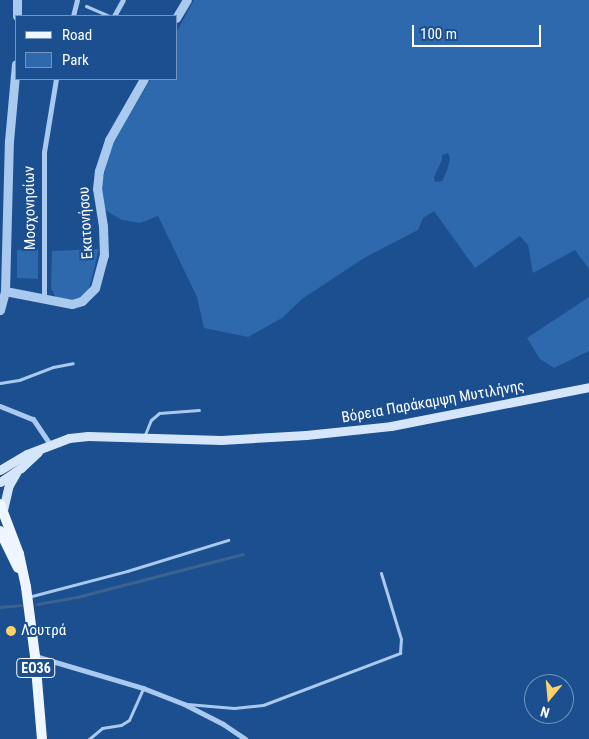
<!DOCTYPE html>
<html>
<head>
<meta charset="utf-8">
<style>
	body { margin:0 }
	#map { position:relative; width:589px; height:739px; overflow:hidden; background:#1b4f8f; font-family:"Roboto Condensed",sans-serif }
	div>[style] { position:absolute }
	.green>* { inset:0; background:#2e69ad }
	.stream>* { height:2.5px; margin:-1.25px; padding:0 1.25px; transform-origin:1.25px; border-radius:1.25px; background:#3c6290 }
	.service>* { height:3px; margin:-1.5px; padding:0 1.5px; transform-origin:1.5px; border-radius:1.5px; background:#a9c9ee }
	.minor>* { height:5px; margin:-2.5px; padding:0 2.5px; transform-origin:2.5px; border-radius:2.5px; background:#a9c9ee }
	.tertiary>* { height:9px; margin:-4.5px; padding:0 4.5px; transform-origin:4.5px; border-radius:4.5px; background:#a9c9ee }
	.secondary>* { height:9px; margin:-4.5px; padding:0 4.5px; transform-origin:4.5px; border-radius:4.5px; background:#d6e6fa }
	.primary>* { height:10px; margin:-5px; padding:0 5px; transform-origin:5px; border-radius:5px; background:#f0f6ff }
	.dots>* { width:14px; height:14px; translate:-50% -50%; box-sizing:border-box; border:2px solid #1b4f8f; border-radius:50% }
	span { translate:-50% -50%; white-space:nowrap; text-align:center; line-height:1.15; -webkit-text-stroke:4px #1b4f8f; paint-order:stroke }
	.shield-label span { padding:1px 4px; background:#1b4f8f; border:1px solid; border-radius:4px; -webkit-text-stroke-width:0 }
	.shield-label { font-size:14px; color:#fff; font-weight:700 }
	.street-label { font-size:15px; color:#fff }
	.poi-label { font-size:15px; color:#fff }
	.left { translate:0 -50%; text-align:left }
	.legend { position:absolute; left:15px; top:15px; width:162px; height:65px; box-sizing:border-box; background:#1b4f8f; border:1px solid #7695bc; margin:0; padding:6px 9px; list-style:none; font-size:15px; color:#fff }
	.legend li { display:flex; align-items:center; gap:10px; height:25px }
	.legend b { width:25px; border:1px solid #7695bc }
	.north { position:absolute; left:524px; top:674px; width:50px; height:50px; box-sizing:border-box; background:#1b4f8f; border:1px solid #7695bc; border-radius:50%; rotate:197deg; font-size:14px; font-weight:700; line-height:20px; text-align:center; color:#fff }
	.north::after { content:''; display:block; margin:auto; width:18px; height:22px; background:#ffd166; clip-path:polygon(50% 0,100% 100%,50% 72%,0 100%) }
	.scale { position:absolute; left:412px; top:25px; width:129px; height:22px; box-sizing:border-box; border:2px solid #fff; border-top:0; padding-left:6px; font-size:15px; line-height:18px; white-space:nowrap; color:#fff; -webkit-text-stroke:4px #1b4f8f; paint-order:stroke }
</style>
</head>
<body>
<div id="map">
	<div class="green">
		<div style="clip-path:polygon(evenodd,194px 0,589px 0,589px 269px,575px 250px,533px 273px,528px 245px,520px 236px,475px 268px,434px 211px,423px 218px,418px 230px,364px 258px,302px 299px,282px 318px,248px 337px,204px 328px,197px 297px,158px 216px,140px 223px,122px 220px,103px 209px,101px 186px,112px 144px,151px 79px,176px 79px,176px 33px,194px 0,448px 153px,450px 158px,447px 171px,442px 181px,435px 182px,434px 177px,442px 160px,442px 155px,448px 153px)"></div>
		<div style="clip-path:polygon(38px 249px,38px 279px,17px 278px,17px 250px)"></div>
		<div style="clip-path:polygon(99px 249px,89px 289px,77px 301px,57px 300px,51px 288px,52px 251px)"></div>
		<div style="clip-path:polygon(589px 297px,589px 351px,554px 368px,540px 359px,527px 338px)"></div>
	</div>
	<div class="stream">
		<div style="left:37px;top:604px;width:41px;rotate:-9.9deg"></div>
		<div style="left:77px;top:597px;width:171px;rotate:-14.5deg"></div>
		<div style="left:0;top:607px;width:21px;rotate:-5deg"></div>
	</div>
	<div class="service">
		<div style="left:86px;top:6px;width:25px;rotate:23deg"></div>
		<div style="left:0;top:383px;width:19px;rotate:-9deg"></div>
		<div style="left:19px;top:380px;width:36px;rotate:-21deg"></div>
		<div style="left:53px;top:367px;width:20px;rotate:-11deg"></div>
		<div style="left:144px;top:437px;width:18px;rotate:-68deg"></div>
		<div style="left:151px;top:420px;width:11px;rotate:-41deg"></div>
		<div style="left:159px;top:413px;width:40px;rotate:-4.3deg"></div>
		<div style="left:28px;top:597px;width:102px;rotate:-14.7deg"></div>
		<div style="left:127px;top:571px;width:106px;rotate:-17.1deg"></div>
		<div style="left:187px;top:704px;width:47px;rotate:4.9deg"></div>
		<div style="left:234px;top:708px;width:29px;rotate:-6deg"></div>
		<div style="left:263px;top:705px;width:147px;rotate:-20.8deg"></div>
		<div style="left:400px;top:653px;width:14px;rotate:-86deg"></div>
		<div style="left:401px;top:639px;width:69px;rotate:-106.9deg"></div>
		<div style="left:89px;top:739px;width:17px;rotate:-40deg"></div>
		<div style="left:102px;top:728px;width:19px;rotate:-9deg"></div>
		<div style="left:121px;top:725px;width:9px;rotate:-32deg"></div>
		<div style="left:129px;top:720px;width:35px;rotate:-66deg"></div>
	</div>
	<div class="minor">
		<div style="left:73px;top:16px;width:16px;rotate:-76deg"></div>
		<div style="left:114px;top:16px;width:18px;rotate:-61deg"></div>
		<div style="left:44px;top:297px;width:145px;rotate:-90deg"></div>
		<div style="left:44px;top:152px;width:74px;rotate:-80.7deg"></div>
		<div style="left:0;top:406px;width:35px;rotate:22deg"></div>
		<div style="left:33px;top:419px;width:30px;rotate:56deg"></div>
		<div style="left:35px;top:656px;width:113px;rotate:16.5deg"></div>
		<div style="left:143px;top:688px;width:44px;rotate:21.3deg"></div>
		<div style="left:184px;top:704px;width:44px;rotate:27.1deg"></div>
		<div style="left:223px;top:724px;width:27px;rotate:34deg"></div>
	</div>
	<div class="tertiary">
		<div style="left:17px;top:0;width:16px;rotate:90deg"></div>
		<div style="left:176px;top:18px;width:21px;rotate:-59deg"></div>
		<div style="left:5px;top:291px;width:68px;rotate:11deg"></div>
		<div style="left:72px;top:304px;width:10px;rotate:-17deg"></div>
		<div style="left:82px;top:301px;width:18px;rotate:-45deg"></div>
		<div style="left:95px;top:288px;width:34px;rotate:-75deg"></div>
		<div style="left:104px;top:255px;width:29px;rotate:-92deg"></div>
		<div style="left:103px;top:226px;width:37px;rotate:-99deg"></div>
		<div style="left:97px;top:189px;width:18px;rotate:-84deg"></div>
		<div style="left:99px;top:171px;width:33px;rotate:-72deg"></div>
		<div style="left:109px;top:140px;width:70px;rotate:-60.2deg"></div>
		<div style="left:0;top:310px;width:20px;rotate:-75deg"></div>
		<div style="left:5px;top:291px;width:150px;rotate:-88.5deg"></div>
		<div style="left:9px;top:141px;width:77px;rotate:-84.8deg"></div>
	</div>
	<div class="secondary">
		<div style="left:0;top:470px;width:31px;rotate:-31deg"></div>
		<div style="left:27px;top:454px;width:45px;rotate:-20.9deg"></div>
		<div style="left:69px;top:438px;width:19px;rotate:-6deg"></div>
		<div style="left:88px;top:436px;width:133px;rotate:1.7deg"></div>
		<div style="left:221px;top:440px;width:85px;rotate:-3.4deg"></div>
		<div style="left:306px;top:435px;width:85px;rotate:-6deg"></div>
		<div style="left:391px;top:426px;width:202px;rotate:-11.1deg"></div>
		<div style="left:0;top:482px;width:25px;rotate:-34deg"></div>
		<div style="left:21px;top:468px;width:23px;rotate:-43deg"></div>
		<div style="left:3px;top:510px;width:26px;rotate:-77deg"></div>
		<div style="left:9px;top:485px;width:14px;rotate:-60deg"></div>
	</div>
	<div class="primary">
		<div style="left:0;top:504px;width:53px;rotate:69.2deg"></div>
		<div style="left:19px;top:554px;width:34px;rotate:78deg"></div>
		<div style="left:26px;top:587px;width:70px;rotate:82.6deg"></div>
		<div style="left:35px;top:656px;width:83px;rotate:85.2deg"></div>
		<div style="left:0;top:531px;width:41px;rotate:64.1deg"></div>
	</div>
	<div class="dots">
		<div style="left:11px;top:631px;background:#ffd166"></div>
	</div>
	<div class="shield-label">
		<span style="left:36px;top:668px">ΕΟ36</span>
	</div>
	<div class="street-label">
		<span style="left:30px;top:208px;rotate:-91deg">Μοσχονησίων</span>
		<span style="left:86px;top:223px;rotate:-93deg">Εκατονήσου</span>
		<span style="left:433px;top:402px;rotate:-10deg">Βόρεια Παράκαμψη Μυτιλήνης</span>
	</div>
	<div class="poi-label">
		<span class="left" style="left:21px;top:631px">Λουτρά</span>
	</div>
	<ul class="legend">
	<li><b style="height:6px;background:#f0f6ff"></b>Road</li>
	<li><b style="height:14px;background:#2e69ad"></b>Park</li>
	</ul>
	<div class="north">N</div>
	<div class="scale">100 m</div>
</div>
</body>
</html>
